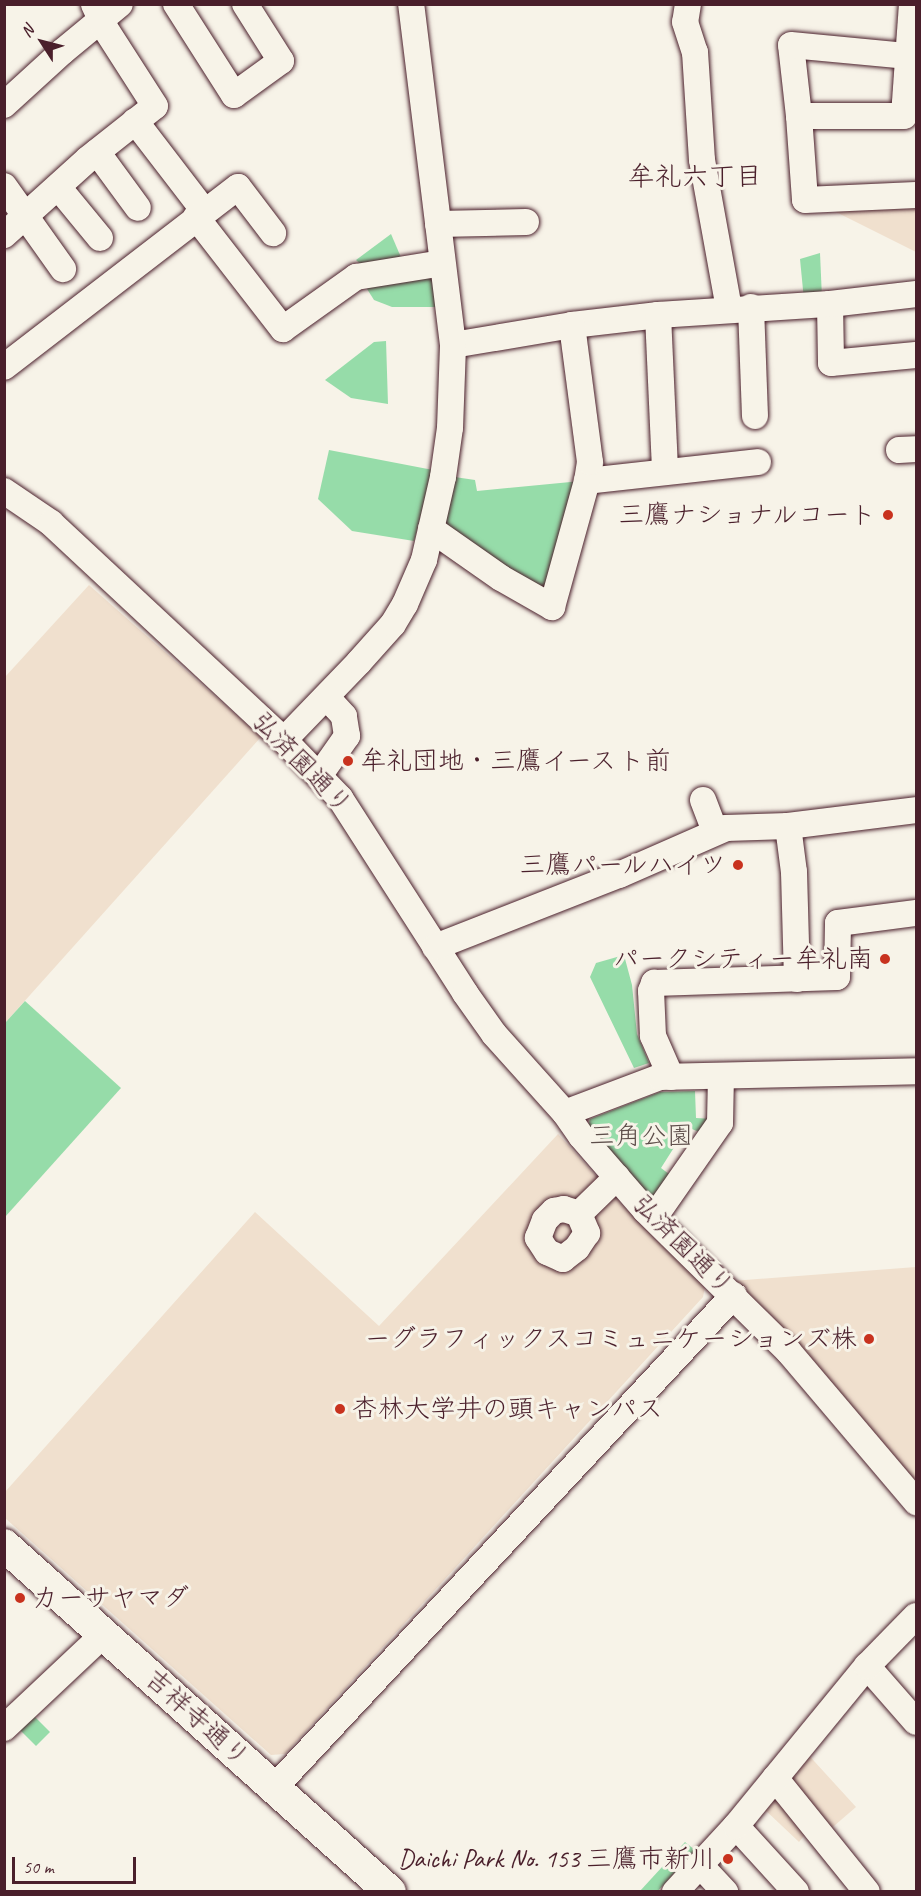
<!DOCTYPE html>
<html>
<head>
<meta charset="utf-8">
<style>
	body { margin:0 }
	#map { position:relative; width:921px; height:1896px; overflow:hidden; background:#f7f3e8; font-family:Caveat,"Klee One",sans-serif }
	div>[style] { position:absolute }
	.built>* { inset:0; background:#f0e0ce }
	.green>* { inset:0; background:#96dca9 }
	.roads { filter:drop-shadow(0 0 2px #4a1f2b) drop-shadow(0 0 2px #4a1f2b) }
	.minor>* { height:26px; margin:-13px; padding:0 13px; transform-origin:13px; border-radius:13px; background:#f7f3e8 }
	.major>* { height:32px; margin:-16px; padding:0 16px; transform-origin:16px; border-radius:16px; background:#f7f3e8 }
	.dots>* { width:16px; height:16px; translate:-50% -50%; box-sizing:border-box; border:3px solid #f7f3e8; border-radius:50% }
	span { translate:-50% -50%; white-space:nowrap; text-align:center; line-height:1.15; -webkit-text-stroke:6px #f7f3e8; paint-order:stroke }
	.poi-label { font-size:26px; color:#4a1f2b }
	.right { translate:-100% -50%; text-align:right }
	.left { translate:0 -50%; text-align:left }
	.street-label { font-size:26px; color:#4a1f2b }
	.park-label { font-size:26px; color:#5d4e4a }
	.neighbourhood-label { font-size:27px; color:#4a1f2b }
	.frame { position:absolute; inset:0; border:6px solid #4a1f2b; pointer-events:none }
	.north { position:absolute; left:12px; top:12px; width:60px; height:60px; -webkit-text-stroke:4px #f7f3e8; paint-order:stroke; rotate:306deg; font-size:16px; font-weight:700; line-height:24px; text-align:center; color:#4a1f2b }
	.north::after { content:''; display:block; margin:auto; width:21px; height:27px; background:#4a1f2b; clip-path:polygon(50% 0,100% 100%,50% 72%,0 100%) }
	.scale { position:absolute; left:12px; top:1857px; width:124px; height:27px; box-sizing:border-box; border:3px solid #4a1f2b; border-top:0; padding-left:8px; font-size:18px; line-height:21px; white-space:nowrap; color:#4a1f2b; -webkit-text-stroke:4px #f7f3e8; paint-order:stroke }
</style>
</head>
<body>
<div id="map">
	<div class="built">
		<div style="clip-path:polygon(916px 199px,916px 252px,820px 204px)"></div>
		<div style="clip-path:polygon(89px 585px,261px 737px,5px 1023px,5px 677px)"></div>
		<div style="clip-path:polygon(558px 1134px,629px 1212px,705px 1287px,703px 1297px,285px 1754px,271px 1755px,5px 1518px,5px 1492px,255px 1212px,379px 1326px)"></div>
		<div style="clip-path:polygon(916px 1267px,916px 1490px,732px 1281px)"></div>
		<div style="clip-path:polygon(804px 1750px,856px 1807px,819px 1839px,810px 1828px,799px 1842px,760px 1805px)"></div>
	</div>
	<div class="green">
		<div style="clip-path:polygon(391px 234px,403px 262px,367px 270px,356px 260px)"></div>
		<div style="clip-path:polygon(820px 253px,822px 298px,804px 300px,800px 259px)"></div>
		<div style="clip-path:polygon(434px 274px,436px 307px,392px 307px,374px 300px,362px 281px)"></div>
		<div style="clip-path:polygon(386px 341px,388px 404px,351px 398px,325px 380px,374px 342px)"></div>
		<div style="clip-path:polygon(329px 450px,433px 470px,414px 541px,352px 531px,318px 499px)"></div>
		<div style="clip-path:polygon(448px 476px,475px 480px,477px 491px,581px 481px,548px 601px,439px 528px)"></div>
		<div style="clip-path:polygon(624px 955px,632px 985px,637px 1034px,649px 1063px,634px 1068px,590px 977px,596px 963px)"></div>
		<div style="clip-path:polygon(25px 1001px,121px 1088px,5px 1217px,5px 1023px)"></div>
		<div style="clip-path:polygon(695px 1091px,696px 1118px,713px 1119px,704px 1134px,687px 1127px,661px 1168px,673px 1177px,655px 1202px,588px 1127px,590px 1119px,660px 1092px)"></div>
		<div style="clip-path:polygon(33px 1715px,50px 1732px,36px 1746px,19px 1729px)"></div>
		<div style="clip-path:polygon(685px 1842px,695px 1850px,658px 1891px,640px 1891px)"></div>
	</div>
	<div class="roads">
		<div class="minor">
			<div style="left:176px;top:4px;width:108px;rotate:57.5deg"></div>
			<div style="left:234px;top:95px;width:58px;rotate:-35.9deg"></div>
			<div style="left:281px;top:61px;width:67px;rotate:-122.3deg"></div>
			<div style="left:688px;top:4px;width:18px;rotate:99deg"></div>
			<div style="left:685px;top:22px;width:32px;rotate:72deg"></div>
			<div style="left:695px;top:52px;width:108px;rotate:86.3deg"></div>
			<div style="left:702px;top:160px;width:150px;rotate:79.7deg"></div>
			<div style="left:912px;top:4px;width:112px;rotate:94.1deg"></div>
			<div style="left:904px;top:116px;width:105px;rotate:180deg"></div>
			<div style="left:799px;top:116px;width:84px;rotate:85.9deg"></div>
			<div style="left:805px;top:200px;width:111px;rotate:-2.6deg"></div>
			<div style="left:4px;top:105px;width:79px;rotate:-42.4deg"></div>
			<div style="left:62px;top:52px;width:75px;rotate:-39.6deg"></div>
			<div style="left:799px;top:116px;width:71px;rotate:-96.4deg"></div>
			<div style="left:791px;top:45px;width:118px;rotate:5.4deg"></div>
			<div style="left:135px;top:121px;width:113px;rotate:52.5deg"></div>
			<div style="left:97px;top:152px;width:69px;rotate:53.8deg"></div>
			<div style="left:4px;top:186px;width:102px;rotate:54.6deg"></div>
			<div style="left:58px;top:187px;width:66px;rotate:50.5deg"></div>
			<div style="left:196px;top:217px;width:142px;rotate:52.2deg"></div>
			<div style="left:283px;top:329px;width:90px;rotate:-35.5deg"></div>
			<div style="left:356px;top:277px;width:87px;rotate:-9.2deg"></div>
			<div style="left:438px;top:224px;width:88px;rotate:-1.3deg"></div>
			<div style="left:4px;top:235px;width:113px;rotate:-42.1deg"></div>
			<div style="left:88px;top:159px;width:85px;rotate:-38.3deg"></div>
			<div style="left:155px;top:106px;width:93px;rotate:-122.7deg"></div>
			<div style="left:105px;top:28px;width:26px;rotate:-115deg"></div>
			<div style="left:830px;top:304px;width:59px;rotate:89deg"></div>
			<div style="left:831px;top:363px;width:85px;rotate:-5.4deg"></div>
			<div style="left:751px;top:307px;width:109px;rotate:87.9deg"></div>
			<div style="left:658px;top:315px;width:155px;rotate:87.4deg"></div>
			<div style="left:453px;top:345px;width:121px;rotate:-9.5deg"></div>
			<div style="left:572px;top:325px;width:87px;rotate:-6.6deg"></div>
			<div style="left:658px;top:315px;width:172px;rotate:-3.7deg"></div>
			<div style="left:830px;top:304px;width:87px;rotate:-6.6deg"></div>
			<div style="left:4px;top:367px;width:295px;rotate:-37.6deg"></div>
			<div style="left:238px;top:187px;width:58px;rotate:52.7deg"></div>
			<div style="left:899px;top:450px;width:17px;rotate:-3deg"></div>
			<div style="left:587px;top:481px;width:172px;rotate:-6.3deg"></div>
			<div style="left:4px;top:491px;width:57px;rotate:34.2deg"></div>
			<div style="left:51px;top:523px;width:318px;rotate:43deg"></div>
			<div style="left:284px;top:740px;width:81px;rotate:46deg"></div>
			<div style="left:340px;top:798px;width:232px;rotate:57.3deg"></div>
			<div style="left:465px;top:993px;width:50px;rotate:54.7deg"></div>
			<div style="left:494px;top:1034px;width:106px;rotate:48.1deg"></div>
			<div style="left:565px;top:1113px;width:28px;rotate:55deg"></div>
			<div style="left:581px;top:1136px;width:98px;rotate:49.1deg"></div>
			<div style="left:645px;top:1210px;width:202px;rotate:44.6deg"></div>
			<div style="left:789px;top:1352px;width:197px;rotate:49.7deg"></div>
			<div style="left:431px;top:529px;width:85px;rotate:35deg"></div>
			<div style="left:501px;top:578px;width:59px;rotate:29.6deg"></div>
			<div style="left:552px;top:607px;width:131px;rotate:-74.5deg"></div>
			<div style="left:587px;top:481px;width:19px;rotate:-81deg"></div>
			<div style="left:590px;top:462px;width:138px;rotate:-97.5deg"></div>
			<div style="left:284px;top:740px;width:108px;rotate:-46.1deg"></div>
			<div style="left:359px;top:662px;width:51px;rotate:-48.2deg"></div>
			<div style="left:393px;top:624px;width:23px;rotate:-59deg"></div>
			<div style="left:405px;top:604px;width:48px;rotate:-66.6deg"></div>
			<div style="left:424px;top:560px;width:85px;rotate:-77.1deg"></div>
			<div style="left:443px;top:477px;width:49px;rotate:-81.9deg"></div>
			<div style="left:450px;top:428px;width:83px;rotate:-87.9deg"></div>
			<div style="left:453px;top:345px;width:344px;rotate:-97deg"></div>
			<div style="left:319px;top:776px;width:49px;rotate:-55deg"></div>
			<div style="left:347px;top:736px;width:20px;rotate:-99deg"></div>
			<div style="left:344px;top:716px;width:26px;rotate:-133deg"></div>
			<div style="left:703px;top:800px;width:33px;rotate:69deg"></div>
			<div style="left:788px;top:826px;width:46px;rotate:82.6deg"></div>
			<div style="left:794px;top:872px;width:107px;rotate:88.4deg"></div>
			<div style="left:435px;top:947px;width:198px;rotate:-21.4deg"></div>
			<div style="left:619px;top:875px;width:117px;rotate:-23.7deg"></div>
			<div style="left:726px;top:828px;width:62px;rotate:-1.8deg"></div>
			<div style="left:788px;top:826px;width:129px;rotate:-7.1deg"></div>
			<div style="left:671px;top:1077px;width:45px;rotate:-113.7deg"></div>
			<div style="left:653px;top:1036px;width:45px;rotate:-92.5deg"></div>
			<div style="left:651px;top:991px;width:9px;rotate:-69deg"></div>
			<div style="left:654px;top:983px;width:183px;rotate:-1.9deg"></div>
			<div style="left:837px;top:977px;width:54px;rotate:-88.9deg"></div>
			<div style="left:838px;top:923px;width:79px;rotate:-7.3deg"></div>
			<div style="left:565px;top:1113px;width:102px;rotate:-20.8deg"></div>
			<div style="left:660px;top:1077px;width:256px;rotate:-1.3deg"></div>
			<div style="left:564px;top:1209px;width:16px;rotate:18deg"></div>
			<div style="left:579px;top:1214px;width:21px;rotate:67deg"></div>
			<div style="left:587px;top:1233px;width:18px;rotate:124deg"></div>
			<div style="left:577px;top:1248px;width:18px;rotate:142deg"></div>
			<div style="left:563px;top:1259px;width:17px;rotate:-156deg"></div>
			<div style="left:547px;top:1252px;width:17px;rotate:-123deg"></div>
			<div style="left:538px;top:1238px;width:19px;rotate:-69deg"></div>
			<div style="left:545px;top:1220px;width:13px;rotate:-45deg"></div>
			<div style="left:554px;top:1211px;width:10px;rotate:-11deg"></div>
			<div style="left:660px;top:1209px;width:105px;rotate:-55.1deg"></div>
			<div style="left:720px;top:1123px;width:47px;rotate:-88.8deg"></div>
			<div style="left:579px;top:1214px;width:53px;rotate:-44.2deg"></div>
			<div style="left:867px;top:1666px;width:74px;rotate:48.8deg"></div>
			<div style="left:4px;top:1728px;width:137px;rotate:-43.2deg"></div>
			<div style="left:775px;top:1778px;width:146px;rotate:51.1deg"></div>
			<div style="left:274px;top:1788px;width:674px;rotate:-46.98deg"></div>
			<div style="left:736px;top:1826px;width:89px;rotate:47.7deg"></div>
			<div style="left:700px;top:1865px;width:37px;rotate:47deg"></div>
			<div style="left:675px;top:1892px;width:90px;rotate:-47.3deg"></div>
			<div style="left:736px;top:1826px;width:207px;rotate:-50.7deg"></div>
			<div style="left:867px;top:1666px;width:70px;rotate:-45.6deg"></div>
		</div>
		<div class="major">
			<div style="left:4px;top:1545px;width:519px;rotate:41.95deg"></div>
		</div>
	</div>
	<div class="dots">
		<div style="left:888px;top:515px;background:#c8321e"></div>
		<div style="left:348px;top:761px;background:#c8321e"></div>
		<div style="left:738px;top:865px;background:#c8321e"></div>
		<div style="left:885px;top:959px;background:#c8321e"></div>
		<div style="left:869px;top:1339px;background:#c8321e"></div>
		<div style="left:340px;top:1409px;background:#c8321e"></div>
		<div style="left:20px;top:1598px;background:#c8321e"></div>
		<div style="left:728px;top:1859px;background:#c8321e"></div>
	</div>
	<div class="poi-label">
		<span class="right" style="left:876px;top:515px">三鷹ナショナルコート</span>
		<span class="left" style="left:360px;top:761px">牟礼団地・三鷹イースト前</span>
		<span class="right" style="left:726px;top:865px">三鷹パールハイツ</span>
		<span class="right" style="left:873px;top:959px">パークシティー牟礼南</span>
		<span class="right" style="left:857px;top:1339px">ーグラフィックスコミュニケーションズ株</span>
		<span class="left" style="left:352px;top:1409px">杏林大学井の頭キャンパス</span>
		<span class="left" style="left:32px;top:1598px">カーサヤマダ</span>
		<span class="right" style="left:716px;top:1859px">Daichi Park No. 153 三鷹市新川</span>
	</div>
	<div class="street-label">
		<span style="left:302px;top:763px;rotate:46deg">弘済園通り</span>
		<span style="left:683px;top:1245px;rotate:45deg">弘済園通り</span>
		<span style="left:197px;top:1718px;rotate:42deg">吉祥寺通り</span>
	</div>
	<div class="park-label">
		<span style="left:641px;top:1136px">三角公園</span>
	</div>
	<div class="neighbourhood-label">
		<span style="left:695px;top:177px">牟礼六丁目</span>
	</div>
	<div class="frame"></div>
	<div class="north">N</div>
	<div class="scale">50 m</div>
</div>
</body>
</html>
